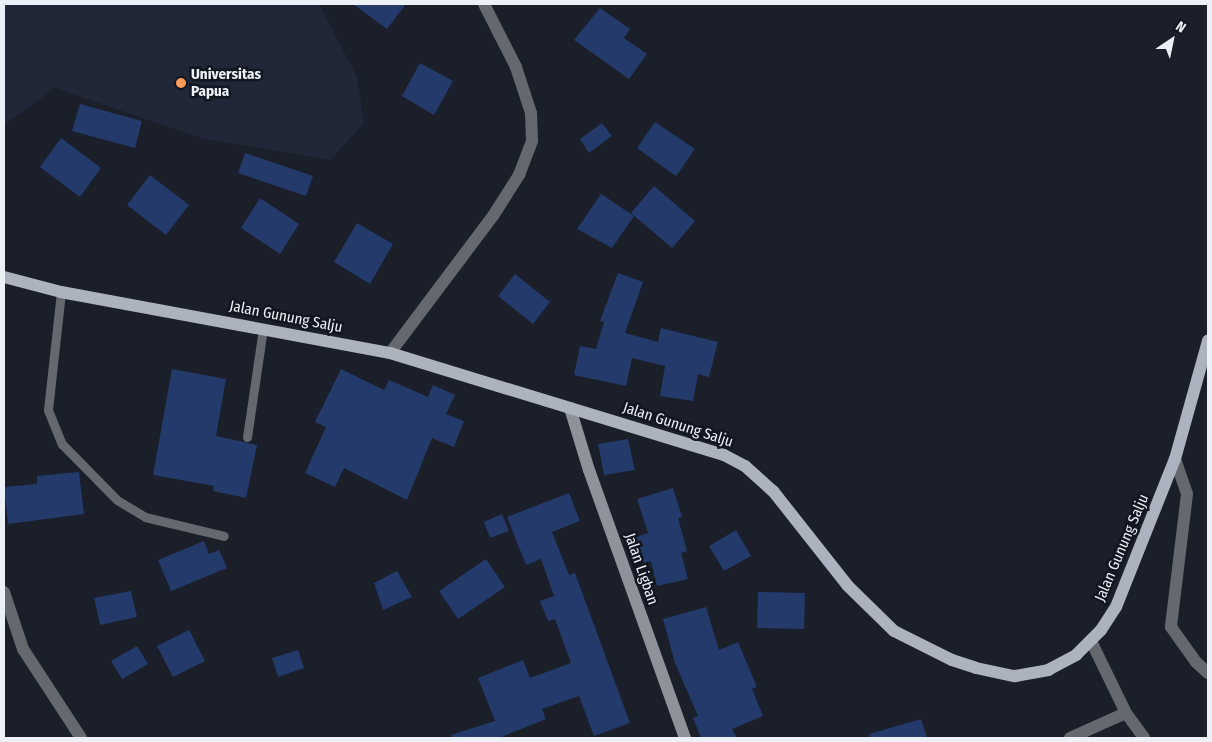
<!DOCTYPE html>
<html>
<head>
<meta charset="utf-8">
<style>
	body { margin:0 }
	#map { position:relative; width:1212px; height:742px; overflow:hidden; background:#1a1f2a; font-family:"Fira Sans Condensed",sans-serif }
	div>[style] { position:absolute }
	.built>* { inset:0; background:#202838 }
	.building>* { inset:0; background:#233a6b }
	.service>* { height:9px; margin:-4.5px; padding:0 4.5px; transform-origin:4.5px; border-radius:4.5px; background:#65686e }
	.minor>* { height:12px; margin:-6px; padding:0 6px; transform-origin:6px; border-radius:6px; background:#65686e }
	.secondary>* { height:12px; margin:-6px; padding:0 6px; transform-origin:6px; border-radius:6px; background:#8d929b }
	.primary>* { height:12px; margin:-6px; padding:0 6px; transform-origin:6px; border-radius:6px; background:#acb3bf }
	.dots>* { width:14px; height:14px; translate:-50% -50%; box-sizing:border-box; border:2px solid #111620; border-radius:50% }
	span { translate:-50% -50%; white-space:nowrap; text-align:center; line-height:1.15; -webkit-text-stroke:5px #111620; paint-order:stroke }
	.poi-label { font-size:15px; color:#ecf0f7; font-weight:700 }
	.left { translate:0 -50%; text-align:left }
	.street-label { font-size:15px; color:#ecf0f7 }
	.frame { position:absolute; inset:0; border:5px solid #ecf0f7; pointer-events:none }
	.north { position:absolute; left:1147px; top:15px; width:50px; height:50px; -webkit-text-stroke:4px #111620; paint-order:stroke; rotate:34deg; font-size:14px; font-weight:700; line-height:20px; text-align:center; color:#ecf0f7 }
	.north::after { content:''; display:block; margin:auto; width:18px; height:22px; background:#ecf0f7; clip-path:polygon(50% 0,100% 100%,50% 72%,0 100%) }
</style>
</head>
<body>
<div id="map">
	<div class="built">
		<div style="clip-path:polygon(4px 4px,319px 4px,357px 77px,364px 123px,330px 160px,204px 139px,55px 88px,4px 125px)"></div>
	</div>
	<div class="building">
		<div style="clip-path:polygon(353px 4px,406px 4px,387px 29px)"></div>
		<div style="clip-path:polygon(600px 8px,630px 29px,624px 38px,647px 54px,629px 79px,574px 40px)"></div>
		<div style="clip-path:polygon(420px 63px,453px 81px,434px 115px,402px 96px)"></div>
		<div style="clip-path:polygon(80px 104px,142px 121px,135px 148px,72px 131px)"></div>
		<div style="clip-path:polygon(655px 122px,695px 149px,676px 176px,637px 148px)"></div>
		<div style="clip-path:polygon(602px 123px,612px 136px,589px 153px,580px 139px)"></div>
		<div style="clip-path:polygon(61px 138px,101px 168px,80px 197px,40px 167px)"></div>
		<div style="clip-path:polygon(245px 153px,313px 176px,306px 196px,238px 173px)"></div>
		<div style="clip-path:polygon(150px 175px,189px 205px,166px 235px,127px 205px)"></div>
		<div style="clip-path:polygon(654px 186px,695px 221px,672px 248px,631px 213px)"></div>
		<div style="clip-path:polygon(601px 194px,634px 216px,612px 248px,577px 229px)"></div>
		<div style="clip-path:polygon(260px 198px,299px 224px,280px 254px,241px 228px)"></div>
		<div style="clip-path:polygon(357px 223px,393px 244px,370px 284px,334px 262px)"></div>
		<div style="clip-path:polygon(618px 273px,643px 282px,625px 333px,658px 342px,661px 328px,718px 342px,709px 377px,698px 374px,693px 401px,660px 396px,665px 366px,632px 358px,626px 386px,574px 375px,580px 346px,596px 349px,604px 322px,600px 321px)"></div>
		<div style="clip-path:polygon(515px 274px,550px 302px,533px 324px,498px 296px)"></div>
		<div style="clip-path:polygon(172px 369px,226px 379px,216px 436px,257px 445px,246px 498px,213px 491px,214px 486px,153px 475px)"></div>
		<div style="clip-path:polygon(341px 369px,384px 390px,389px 380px,428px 397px,433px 385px,455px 395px,446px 414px,464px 421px,454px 447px,432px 438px,407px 500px,344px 468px,335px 487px,305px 473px,326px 427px,315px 422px)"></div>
		<div style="clip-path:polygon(628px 439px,635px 470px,604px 475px,598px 444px)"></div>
		<div style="clip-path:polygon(79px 472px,84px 514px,8px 524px,4px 487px,37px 484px,37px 476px)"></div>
		<div style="clip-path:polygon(673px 488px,682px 517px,678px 518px,687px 551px,681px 553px,688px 579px,657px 586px,651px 561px,644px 563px,636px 537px,648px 533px,637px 499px)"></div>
		<div style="clip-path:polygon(569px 493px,580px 521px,552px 532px,569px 575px,575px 573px,630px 723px,594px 736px,579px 696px,542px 709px,546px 719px,499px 738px,451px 738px,451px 735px,495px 721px,478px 678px,523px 660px,530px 678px,571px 663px,555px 619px,548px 621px,540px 601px,554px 596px,541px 559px,526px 565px,507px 517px)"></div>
		<div style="clip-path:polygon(502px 514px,509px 531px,490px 538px,484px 522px)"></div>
		<div style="clip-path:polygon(736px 530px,751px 556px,724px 571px,709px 546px)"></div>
		<div style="clip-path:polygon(204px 541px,209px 554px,219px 550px,227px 568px,171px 591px,158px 560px)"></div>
		<div style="clip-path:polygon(486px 559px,505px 587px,458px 619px,439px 591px)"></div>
		<div style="clip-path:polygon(397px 571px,412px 597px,383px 610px,374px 583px)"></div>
		<div style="clip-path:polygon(131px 591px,137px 617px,100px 625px,94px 598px)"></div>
		<div style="clip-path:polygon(758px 592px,805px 593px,804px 629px,757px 628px)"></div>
		<div style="clip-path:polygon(706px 607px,719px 650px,738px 642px,757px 687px,752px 689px,763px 716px,732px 729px,737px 738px,701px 738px,693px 718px,698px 716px,675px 663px,663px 619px)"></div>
		<div style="clip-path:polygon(189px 630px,205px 661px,173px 677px,157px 646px)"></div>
		<div style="clip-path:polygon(137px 646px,148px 664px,122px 679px,111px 661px)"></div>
		<div style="clip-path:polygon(298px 650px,304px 668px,278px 677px,272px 658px)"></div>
		<div style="clip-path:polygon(921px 719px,927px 738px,870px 738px,869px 734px)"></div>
	</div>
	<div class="service">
		<div style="left:61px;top:292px;width:119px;rotate:96.3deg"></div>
		<div style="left:48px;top:410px;width:37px;rotate:68deg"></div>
		<div style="left:62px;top:444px;width:78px;rotate:45.5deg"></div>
		<div style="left:117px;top:500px;width:33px;rotate:31deg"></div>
		<div style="left:145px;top:517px;width:81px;rotate:13.5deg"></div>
		<div style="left:247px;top:437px;width:109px;rotate:-81.6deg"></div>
	</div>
	<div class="minor">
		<div style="left:390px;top:353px;width:171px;rotate:-53.1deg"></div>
		<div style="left:493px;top:216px;width:49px;rotate:-57.6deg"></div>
		<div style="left:519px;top:175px;width:36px;rotate:-69deg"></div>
		<div style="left:532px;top:141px;width:28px;rotate:-92deg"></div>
		<div style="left:531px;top:113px;width:48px;rotate:-108.1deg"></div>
		<div style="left:516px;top:67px;width:71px;rotate:-116.9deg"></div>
		<div style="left:1175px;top:459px;width:37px;rotate:71deg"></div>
		<div style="left:1187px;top:494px;width:134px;rotate:96.9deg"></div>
		<div style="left:1171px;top:627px;width:43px;rotate:54.5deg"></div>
		<div style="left:1196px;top:662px;width:16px;rotate:43deg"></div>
		<div style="left:4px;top:592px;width:60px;rotate:71.6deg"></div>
		<div style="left:23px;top:649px;width:106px;rotate:56.9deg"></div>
		<div style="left:1091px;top:641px;width:80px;rotate:64.1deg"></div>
		<div style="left:1126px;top:713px;width:31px;rotate:54deg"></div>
		<div style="left:1070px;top:738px;width:61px;rotate:-24.1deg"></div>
	</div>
	<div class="secondary">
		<div style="left:570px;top:408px;width:65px;rotate:73deg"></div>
		<div style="left:589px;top:470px;width:285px;rotate:70.3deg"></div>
	</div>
	<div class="primary">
		<div style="left:4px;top:277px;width:59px;rotate:14.7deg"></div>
		<div style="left:61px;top:292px;width:335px;rotate:10.5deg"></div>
		<div style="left:390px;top:353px;width:349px;rotate:17deg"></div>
		<div style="left:724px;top:455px;width:24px;rotate:28deg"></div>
		<div style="left:745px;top:466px;width:38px;rotate:42deg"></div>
		<div style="left:773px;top:491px;width:121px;rotate:51.7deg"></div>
		<div style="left:848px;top:586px;width:64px;rotate:44.4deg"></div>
		<div style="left:894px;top:631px;width:65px;rotate:26.6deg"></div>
		<div style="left:952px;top:660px;width:25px;rotate:18deg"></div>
		<div style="left:976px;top:668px;width:40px;rotate:12deg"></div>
		<div style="left:1015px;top:676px;width:34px;rotate:-10deg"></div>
		<div style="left:1048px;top:670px;width:32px;rotate:-28deg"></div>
		<div style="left:1076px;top:655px;width:35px;rotate:-45deg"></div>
		<div style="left:1101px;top:630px;width:27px;rotate:-57deg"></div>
		<div style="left:1116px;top:607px;width:159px;rotate:-68.3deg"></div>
		<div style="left:1175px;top:459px;width:123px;rotate:-74.4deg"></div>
	</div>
	<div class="dots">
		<div style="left:181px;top:83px;background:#fe9b58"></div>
	</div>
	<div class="poi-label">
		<span class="left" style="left:191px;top:83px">Universitas<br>Papua</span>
	</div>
	<div class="street-label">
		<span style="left:286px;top:317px;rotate:11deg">Jalan Gunung Salju</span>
		<span style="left:678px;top:425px;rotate:18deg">Jalan Gunung Salju</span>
		<span style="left:1122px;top:548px;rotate:-67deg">Jalan Gunung Salju</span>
		<span style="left:641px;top:569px;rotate:71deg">Jalan Ligban</span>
	</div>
	<div class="frame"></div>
	<div class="north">N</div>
</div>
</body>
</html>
